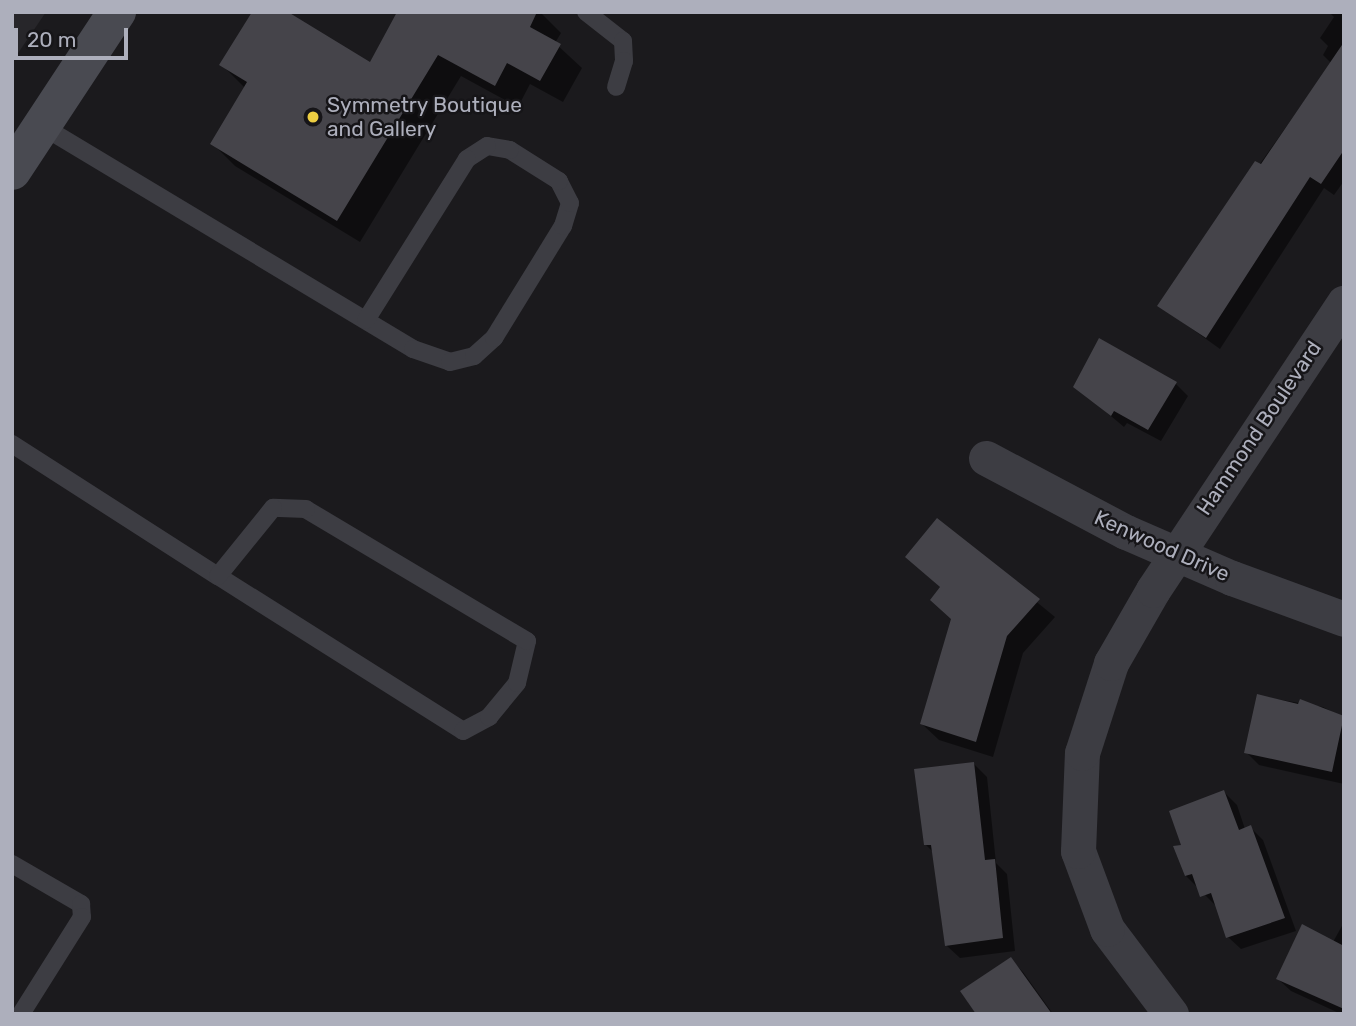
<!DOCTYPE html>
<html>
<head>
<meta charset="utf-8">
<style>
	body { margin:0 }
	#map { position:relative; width:1356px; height:1026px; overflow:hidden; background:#1b1a1d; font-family:Rubik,sans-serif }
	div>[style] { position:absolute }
	.built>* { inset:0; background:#27262a }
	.shadow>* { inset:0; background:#0007 }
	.building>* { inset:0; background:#45444a }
	.lane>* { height:18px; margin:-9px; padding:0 9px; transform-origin:9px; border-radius:9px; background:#3d3d43 }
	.street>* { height:35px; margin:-17.5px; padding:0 17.5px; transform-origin:17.5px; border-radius:17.5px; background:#3d3d43 }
	.secondary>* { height:38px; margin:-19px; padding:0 19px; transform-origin:19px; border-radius:19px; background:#494a51 }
	.dots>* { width:19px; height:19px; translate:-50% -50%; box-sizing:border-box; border:4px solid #161518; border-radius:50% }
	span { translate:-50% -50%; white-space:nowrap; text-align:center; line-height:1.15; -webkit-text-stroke:5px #161518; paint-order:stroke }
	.poi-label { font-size:21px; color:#adafbc }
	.left { translate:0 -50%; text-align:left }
	.street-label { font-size:21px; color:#adafbc }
	.frame { position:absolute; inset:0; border:14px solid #adafbc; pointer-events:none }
	.scale { position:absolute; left:14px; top:28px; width:114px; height:32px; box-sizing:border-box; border:4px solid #adafbc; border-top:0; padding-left:9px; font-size:21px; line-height:24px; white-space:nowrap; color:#adafbc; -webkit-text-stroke:5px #161518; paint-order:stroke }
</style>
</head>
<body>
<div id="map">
	<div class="built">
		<div style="clip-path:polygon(12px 12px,46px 12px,12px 62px)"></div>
	</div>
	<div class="shadow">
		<div style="clip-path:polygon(399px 12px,540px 12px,561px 33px,555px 43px,582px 68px,563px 102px,530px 84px,518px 107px,461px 76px,360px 242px,235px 166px,212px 143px,245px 88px,222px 65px,371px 64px)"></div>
		<div style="clip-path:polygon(1329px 12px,1344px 12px,1344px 181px,1334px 195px,1324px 188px,1220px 349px,1160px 306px,1331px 63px,1323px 55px,1328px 46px,1320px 38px,1334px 17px)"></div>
		<div style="clip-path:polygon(1175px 383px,1188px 396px,1161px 441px,1127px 423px,1124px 427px,1075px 386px)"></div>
		<div style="clip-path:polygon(938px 521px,1055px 617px,1023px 653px,993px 757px,939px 740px,922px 724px,953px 620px,941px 588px,907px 557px)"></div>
		<div style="clip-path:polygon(1259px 696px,1323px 707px,1344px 718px,1344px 784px,1259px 765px,1246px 752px)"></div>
		<div style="clip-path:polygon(974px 764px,987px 777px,996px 863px,1007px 874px,1015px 951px,960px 958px,947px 946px,934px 853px,926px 845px)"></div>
		<div style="clip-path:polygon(1224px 792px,1237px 805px,1245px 829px,1250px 827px,1263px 840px,1296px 931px,1241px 949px,1228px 937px,1218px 908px,1186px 876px,1183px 846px)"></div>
		<div style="clip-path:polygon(1343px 924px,1344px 1014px,1341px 1014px,1291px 991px,1278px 979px,1333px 942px)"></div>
		<div style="clip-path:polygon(1010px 959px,1023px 972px,1053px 1014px,978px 1014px)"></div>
	</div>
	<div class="building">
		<div style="clip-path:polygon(252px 12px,288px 12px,370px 62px,397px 12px,537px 12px,530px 27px,561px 44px,540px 81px,507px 63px,495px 86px,438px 55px,337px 221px,210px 144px,247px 82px,219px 65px)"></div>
		<div style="clip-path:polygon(1344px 42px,1344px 150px,1321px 184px,1310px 177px,1206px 338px,1157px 306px,1255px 161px,1261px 164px)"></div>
		<div style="clip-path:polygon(1099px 338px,1177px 382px,1148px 430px,1114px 411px,1111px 416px,1073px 387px)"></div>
		<div style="clip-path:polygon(937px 518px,1040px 599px,1007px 636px,976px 742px,920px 724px,951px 619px,930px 600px,940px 587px,905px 557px)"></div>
		<div style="clip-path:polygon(1257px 694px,1298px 704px,1300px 699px,1344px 716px,1332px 772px,1244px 753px)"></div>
		<div style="clip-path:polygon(974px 762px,985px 860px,995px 859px,1003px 938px,945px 946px,931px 845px,924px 845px,914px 769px)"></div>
		<div style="clip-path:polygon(1224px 790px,1239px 830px,1251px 825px,1285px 918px,1226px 938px,1211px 893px,1200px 897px,1192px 874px,1185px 876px,1173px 846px,1181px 845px,1169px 811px)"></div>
		<div style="clip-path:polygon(1302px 924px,1344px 946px,1344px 1009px,1276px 979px)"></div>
		<div style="clip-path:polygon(1011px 957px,1052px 1014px,976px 1014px,960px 991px)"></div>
	</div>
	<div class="lane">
		<div style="left:586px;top:12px;width:47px;rotate:38.1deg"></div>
		<div style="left:623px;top:41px;width:20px;rotate:87deg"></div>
		<div style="left:624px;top:61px;width:27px;rotate:107deg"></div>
		<div style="left:42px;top:126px;width:433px;rotate:31deg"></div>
		<div style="left:413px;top:349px;width:39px;rotate:19deg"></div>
		<div style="left:450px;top:362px;width:25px;rotate:-14deg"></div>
		<div style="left:474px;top:356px;width:27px;rotate:-42deg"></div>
		<div style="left:494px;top:338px;width:132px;rotate:-58.4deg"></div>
		<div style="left:563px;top:226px;width:24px;rotate:-73deg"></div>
		<div style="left:570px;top:203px;width:25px;rotate:-117deg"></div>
		<div style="left:559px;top:181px;width:58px;rotate:-147.7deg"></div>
		<div style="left:510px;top:150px;width:23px;rotate:-170deg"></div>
		<div style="left:487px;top:146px;width:24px;rotate:147deg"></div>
		<div style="left:467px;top:159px;width:190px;rotate:122.1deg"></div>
		<div style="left:12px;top:444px;width:245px;rotate:32.7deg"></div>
		<div style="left:218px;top:576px;width:290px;rotate:32.3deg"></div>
		<div style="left:463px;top:731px;width:30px;rotate:-28deg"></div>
		<div style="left:489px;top:717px;width:44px;rotate:-50.5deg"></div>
		<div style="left:517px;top:683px;width:43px;rotate:-76.6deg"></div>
		<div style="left:527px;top:641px;width:257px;rotate:-149.2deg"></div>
		<div style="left:306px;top:509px;width:33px;rotate:-178deg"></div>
		<div style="left:273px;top:508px;width:87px;rotate:129deg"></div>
		<div style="left:12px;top:864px;width:80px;rotate:30.1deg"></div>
		<div style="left:81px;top:904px;width:13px;rotate:86deg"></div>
		<div style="left:82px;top:917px;width:115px;rotate:122.2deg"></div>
	</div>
	<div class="street">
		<div style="left:986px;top:458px;width:158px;rotate:27.9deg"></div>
		<div style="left:1126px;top:532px;width:116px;rotate:23.5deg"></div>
		<div style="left:1232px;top:578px;width:119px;rotate:20.1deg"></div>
		<div style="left:1171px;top:1014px;width:106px;rotate:-127deg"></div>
		<div style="left:1107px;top:929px;width:83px;rotate:-110.4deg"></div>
		<div style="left:1078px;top:851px;width:98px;rotate:-87.7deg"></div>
		<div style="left:1082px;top:753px;width:95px;rotate:-72.1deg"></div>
		<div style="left:1111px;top:663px;width:84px;rotate:-60.1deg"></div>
		<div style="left:1153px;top:590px;width:345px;rotate:-56.4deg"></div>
	</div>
	<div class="secondary">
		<div style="left:12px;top:171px;width:191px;rotate:-56.6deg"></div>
	</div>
	<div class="dots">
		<div style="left:313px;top:117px;background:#edce42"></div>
	</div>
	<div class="poi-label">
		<span class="left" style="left:327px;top:117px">Symmetry Boutique<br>and Gallery</span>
	</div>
	<div class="street-label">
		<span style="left:1259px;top:428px;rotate:-56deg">Hammond Boulevard</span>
		<span style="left:1162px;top:546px;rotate:24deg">Kenwood Drive</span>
	</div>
	<div class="frame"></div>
	<div class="scale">20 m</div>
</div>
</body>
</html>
